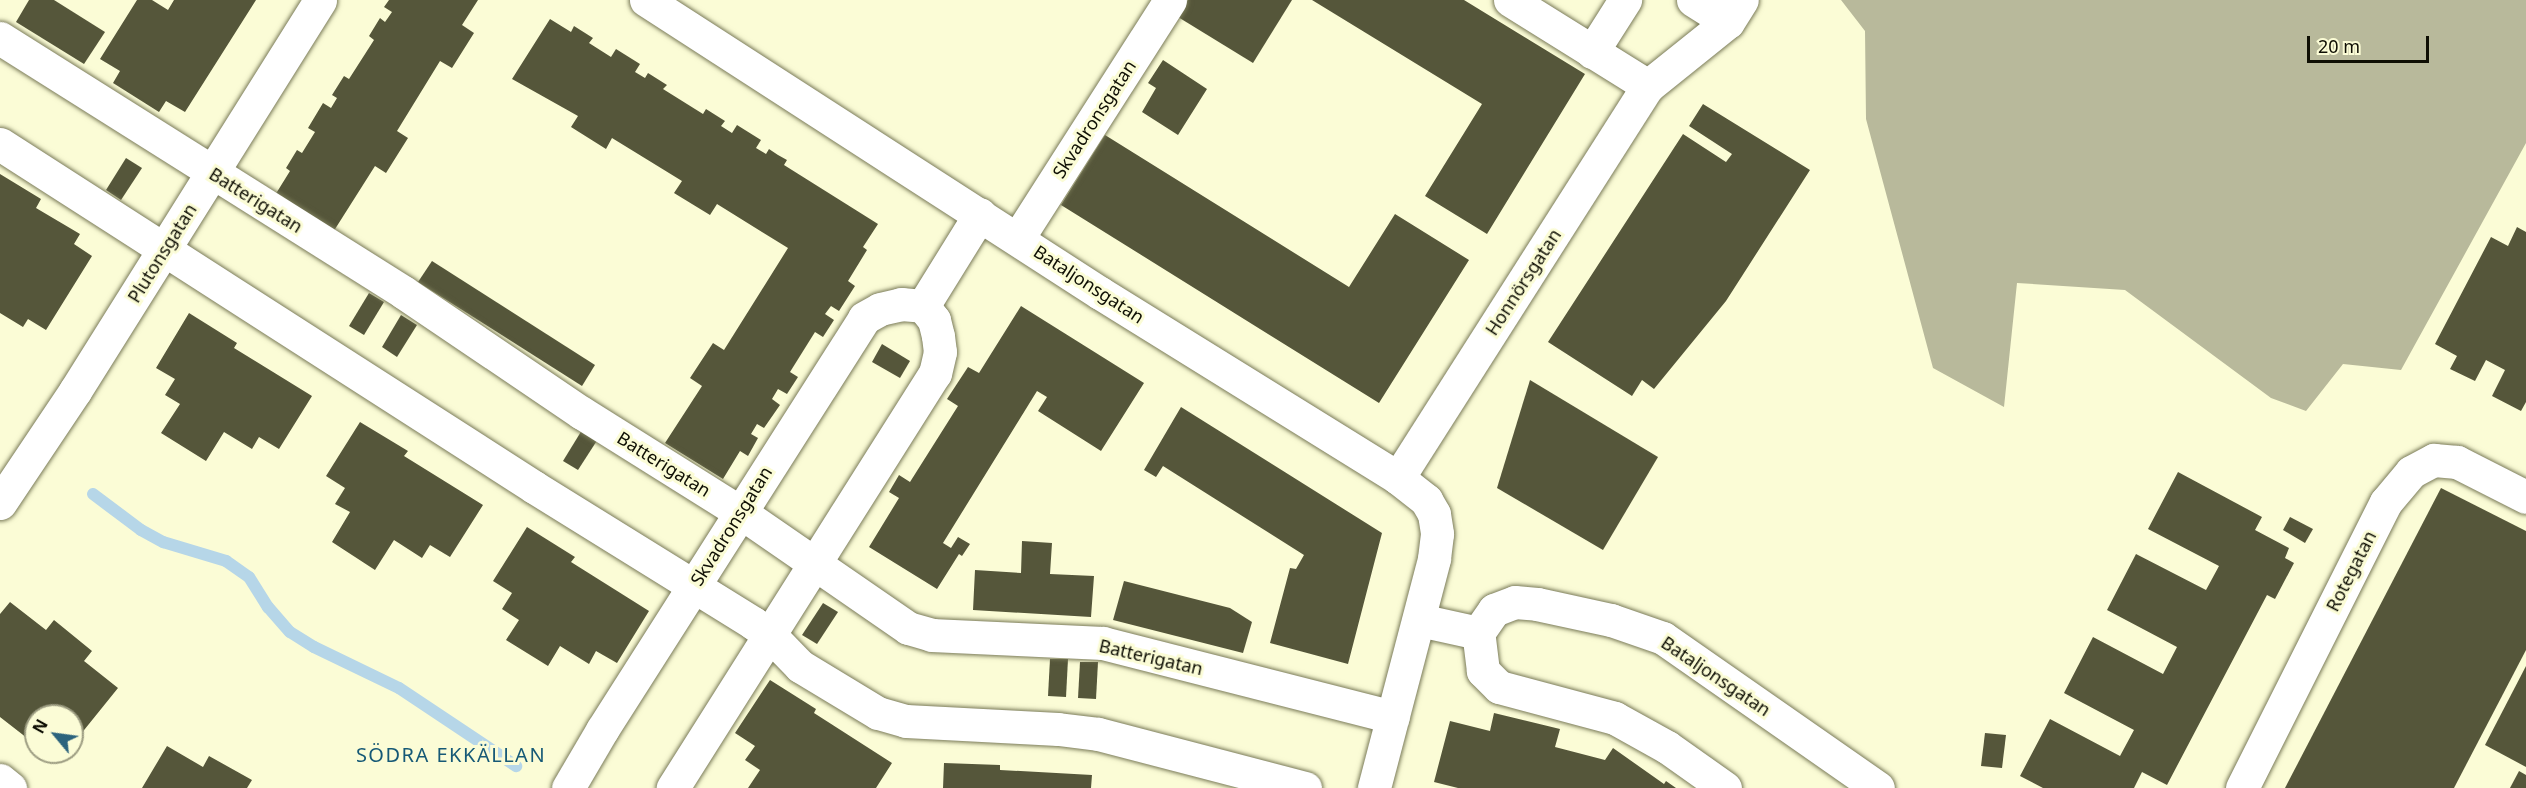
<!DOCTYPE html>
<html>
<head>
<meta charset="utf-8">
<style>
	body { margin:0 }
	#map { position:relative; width:2526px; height:788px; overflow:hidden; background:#fbfcd6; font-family:"Noto Sans",sans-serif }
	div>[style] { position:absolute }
	.forest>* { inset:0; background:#b8b99b }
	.stream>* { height:12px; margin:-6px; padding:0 6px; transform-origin:6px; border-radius:6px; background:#b6d6e8 }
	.building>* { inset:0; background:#55563a }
	.roads { filter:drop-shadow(0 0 2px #7a7b59) drop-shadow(0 0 2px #7a7b59) }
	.minor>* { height:33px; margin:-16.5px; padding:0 16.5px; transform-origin:16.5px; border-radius:16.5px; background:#fff }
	span { translate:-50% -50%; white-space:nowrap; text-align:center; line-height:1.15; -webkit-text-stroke:6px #fbfcd6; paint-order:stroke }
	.street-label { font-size:18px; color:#0f0f04 }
	.neighbourhood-label { font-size:20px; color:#165976; letter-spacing:1.5px }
	.north { position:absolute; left:24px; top:704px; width:60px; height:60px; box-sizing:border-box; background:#fbfcd6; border:2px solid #9d9d82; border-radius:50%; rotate:299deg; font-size:16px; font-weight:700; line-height:24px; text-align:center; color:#0f0f04 }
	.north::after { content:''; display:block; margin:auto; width:21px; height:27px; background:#2c637d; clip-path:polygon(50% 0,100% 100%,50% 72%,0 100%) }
	.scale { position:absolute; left:2307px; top:36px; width:122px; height:27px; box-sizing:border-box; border:3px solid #0f0f04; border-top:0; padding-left:8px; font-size:18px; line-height:21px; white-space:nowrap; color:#0f0f04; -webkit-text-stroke:4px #fbfcd6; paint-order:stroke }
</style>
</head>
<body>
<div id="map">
	<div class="forest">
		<div style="clip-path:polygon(1841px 0,2526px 0,2526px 143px,2401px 370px,2343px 364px,2306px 411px,2271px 398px,2125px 290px,2017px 283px,2004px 407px,1933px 368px,1866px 119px,1865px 31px)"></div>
	</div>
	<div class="stream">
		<div style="left:93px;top:494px;width:60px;rotate:36.9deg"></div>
		<div style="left:141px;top:530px;width:25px;rotate:29deg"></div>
		<div style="left:163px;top:542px;width:66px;rotate:16.8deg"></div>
		<div style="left:226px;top:561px;width:28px;rotate:35deg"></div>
		<div style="left:249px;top:577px;width:36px;rotate:58deg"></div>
		<div style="left:268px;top:607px;width:33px;rotate:49deg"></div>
		<div style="left:290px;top:632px;width:28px;rotate:32deg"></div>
		<div style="left:314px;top:647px;width:94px;rotate:25.8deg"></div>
		<div style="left:399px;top:688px;width:141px;rotate:33.7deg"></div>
	</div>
	<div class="building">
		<div style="clip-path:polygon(29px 0,54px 0,105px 32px,84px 64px,16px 22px)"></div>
		<div style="clip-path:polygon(137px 0,152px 0,168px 10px,174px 0,256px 0,185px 112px,166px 101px,159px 112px,113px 83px,120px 71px,100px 59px)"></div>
		<div style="clip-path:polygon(389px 0,478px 0,462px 25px,474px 33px,452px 68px,440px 61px,397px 131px,408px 138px,386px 173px,375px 166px,330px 237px,272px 200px,290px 171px,286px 168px,297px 150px,302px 153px,315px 132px,308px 128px,323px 103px,331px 108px,337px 98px,332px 95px,344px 76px,349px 79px,374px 40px,369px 36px,380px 18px,385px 22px,392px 12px,384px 7px)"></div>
		<div style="clip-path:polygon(1188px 0,1292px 0,1253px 63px,1178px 17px)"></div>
		<div style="clip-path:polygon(1312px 0,1464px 0,1585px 74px,1487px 234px,1425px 196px,1482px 104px)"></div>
		<div style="clip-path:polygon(550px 19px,571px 32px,574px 26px,593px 38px,589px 43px,611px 57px,616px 49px,640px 64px,635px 72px,645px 78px,648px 73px,667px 85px,663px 89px,703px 114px,706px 109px,725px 121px,721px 126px,732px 133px,737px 125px,761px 140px,756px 148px,766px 154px,769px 149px,778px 155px,787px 160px,784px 165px,878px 224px,863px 247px,867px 250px,848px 281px,855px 286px,839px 311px,831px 306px,825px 314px,834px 320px,823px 337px,815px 332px,790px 372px,798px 377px,787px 394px,778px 389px,772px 399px,780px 405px,764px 428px,757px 424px,751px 434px,758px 438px,748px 456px,740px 451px,723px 479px,665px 443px,702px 386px,690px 378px,713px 343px,724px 350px,788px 248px,717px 204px,710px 215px,674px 193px,682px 181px,612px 138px,606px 149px,571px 127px,578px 116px,512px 79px)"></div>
		<div style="clip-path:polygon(1163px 60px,1207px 89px,1178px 135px,1142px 112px,1156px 88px,1148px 83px)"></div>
		<div style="clip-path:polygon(1703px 104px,1810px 170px,1726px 301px,1654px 389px,1642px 380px,1632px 396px,1548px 342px,1683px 134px,1726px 162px,1732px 154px,1689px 126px)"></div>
		<div style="clip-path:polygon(1105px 135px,1349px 287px,1395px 214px,1469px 260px,1379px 403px,1061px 205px)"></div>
		<div style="clip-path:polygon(126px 158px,142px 168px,121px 200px,106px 190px)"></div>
		<div style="clip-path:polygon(0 174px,41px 199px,36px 208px,80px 234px,74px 244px,92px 256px,46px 330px,28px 319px,23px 327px,0 313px)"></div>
		<div style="clip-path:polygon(2517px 227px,2526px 232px,2526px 402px,2521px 411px,2492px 396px,2505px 370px,2486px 360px,2475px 381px,2450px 369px,2457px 356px,2435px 344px,2491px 237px,2508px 246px)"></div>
		<div style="clip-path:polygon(432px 261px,595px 365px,582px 386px,418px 282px)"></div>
		<div style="clip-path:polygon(369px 293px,384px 302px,364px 335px,349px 326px)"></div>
		<div style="clip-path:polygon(1021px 306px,1144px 383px,1101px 451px,1038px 411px,1047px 397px,1037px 391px,943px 543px,951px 548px,958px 537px,970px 544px,962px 556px,959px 554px,937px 589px,869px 547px,899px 498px,889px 492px,899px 475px,910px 482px,958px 406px,947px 399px,968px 367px,979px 373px)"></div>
		<div style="clip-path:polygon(189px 313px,237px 343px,234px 348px,312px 396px,279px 449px,259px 437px,252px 449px,224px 432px,206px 461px,161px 433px,180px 404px,165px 395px,175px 379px,156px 368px)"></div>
		<div style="clip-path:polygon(401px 315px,417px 325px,397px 357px,382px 347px)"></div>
		<div style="clip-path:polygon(882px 344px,910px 361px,900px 378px,872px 362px)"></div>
		<div style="clip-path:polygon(1530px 380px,1658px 457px,1603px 550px,1497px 488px)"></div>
		<div style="clip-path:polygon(1181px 407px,1382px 533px,1348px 664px,1270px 643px,1290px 568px,1296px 569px,1304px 555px,1163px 466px,1156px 477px,1144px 470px)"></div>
		<div style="clip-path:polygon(360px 422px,408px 451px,404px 456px,483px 505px,450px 557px,430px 545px,422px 558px,394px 540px,375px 570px,332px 542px,350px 512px,335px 504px,345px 488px,326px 476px)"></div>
		<div style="clip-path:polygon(582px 430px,598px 439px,578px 470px,563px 461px)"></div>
		<div style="clip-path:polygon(2178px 472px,2262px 517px,2255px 530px,2289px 548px,2285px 558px,2294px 563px,2275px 599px,2267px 595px,2167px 785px,2142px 772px,2134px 788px,2043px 788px,2020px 776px,2050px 719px,2120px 756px,2134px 730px,2064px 693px,2093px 637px,2163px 674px,2177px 647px,2107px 610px,2136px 554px,2206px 590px,2219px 566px,2148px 529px)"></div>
		<div style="clip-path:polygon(2441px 488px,2526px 531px,2526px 650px,2454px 788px,2285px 788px)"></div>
		<div style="clip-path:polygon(2290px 517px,2313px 529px,2305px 543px,2283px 530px)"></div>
		<div style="clip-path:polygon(527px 527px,575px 557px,571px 562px,649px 611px,617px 663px,596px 651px,589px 664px,560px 646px,548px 666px,506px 640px,519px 620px,502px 609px,512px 593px,493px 581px)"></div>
		<div style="clip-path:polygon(1022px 541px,1052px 543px,1050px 574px,1094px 576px,1091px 617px,973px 610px,975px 570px,1021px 573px)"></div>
		<div style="clip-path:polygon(1124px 581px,1230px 608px,1252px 622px,1243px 653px,1113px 620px)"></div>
		<div style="clip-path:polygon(10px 602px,46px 630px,54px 620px,92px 651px,84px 661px,118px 688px,72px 745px,72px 716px,36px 716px,36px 745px,0 717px,0 614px)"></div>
		<div style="clip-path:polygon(823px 603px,838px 612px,817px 644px,802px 635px)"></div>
		<div style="clip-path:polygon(1050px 659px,1068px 659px,1066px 697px,1048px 696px)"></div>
		<div style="clip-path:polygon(1080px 662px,1098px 662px,1096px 699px,1078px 698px)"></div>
		<div style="clip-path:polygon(2526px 666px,2526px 767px,2485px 745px)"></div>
		<div style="clip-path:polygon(770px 680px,816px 709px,814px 713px,892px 763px,876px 788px,748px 788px,760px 770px,745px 760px,755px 746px,735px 733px)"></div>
		<div style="clip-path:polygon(1494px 713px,1560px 729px,1555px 747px,1605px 760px,1613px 748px,1664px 784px,1666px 781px,1676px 788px,1458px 788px,1434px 782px,1450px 721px,1490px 731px)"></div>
		<div style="clip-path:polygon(1985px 733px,2006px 735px,2002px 768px,1981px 766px)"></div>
		<div style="clip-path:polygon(167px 746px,203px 767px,209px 756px,252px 780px,247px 788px,142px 788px)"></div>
		<div style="clip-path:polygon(44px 752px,66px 752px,58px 763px)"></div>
		<div style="clip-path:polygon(944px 763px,1000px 765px,1000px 770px,1092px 775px,1091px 788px,943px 788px)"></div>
		<div style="clip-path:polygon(2519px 771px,2526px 775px,2526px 788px,2510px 788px)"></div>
	</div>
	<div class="roads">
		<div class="minor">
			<div style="left:646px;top:0;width:540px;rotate:32.84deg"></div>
			<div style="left:1100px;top:293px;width:351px;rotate:31.8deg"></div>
			<div style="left:1398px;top:478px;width:36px;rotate:38deg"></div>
			<div style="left:1426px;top:500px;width:16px;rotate:60deg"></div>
			<div style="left:1434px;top:514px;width:20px;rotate:81deg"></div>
			<div style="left:1437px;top:534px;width:25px;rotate:97deg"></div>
			<div style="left:1434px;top:559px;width:237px;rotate:104.7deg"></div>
			<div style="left:1510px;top:0;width:163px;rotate:31.9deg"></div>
			<div style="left:1648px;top:86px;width:102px;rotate:-38.7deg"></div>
			<div style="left:1728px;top:22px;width:26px;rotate:-58deg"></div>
			<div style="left:1693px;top:0;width:41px;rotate:32.2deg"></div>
			<div style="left:0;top:38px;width:476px;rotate:32.2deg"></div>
			<div style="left:403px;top:292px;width:216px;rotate:34.1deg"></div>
			<div style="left:582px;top:413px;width:186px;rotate:32.1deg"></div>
			<div style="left:740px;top:512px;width:204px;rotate:34.6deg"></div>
			<div style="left:908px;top:628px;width:25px;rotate:16deg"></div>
			<div style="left:932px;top:635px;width:171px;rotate:2.7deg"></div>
			<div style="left:1103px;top:643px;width:299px;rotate:14.3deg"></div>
			<div style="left:1592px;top:52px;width:62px;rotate:-57.6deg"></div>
			<div style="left:0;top:144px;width:635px;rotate:32.71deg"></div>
			<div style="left:534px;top:487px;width:258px;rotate:31.8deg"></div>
			<div style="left:753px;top:623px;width:19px;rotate:35deg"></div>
			<div style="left:769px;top:634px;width:45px;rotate:45.9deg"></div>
			<div style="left:800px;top:666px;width:91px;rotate:31.1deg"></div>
			<div style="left:878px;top:713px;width:29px;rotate:16deg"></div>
			<div style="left:906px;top:721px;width:152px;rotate:3deg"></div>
			<div style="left:1058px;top:729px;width:40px;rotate:7.1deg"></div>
			<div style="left:1098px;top:734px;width:214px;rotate:14.6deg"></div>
			<div style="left:1018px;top:238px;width:282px;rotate:-57.4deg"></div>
			<div style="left:923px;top:306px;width:108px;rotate:-58.2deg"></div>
			<div style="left:1398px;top:478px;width:465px;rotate:-57.5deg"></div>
			<div style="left:0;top:503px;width:135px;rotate:-56.2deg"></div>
			<div style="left:75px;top:391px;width:461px;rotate:-57.9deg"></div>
			<div style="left:1419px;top:620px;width:60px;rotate:12.4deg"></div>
			<div style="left:0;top:780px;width:13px;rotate:39deg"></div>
			<div style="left:568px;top:788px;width:67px;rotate:-59.6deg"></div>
			<div style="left:602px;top:730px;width:488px;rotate:-57.5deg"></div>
			<div style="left:864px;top:318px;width:18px;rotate:-29deg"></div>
			<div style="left:880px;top:309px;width:22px;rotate:-13deg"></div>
			<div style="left:901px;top:304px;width:22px;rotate:5deg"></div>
			<div style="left:923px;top:306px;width:18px;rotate:52deg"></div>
			<div style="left:934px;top:320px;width:16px;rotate:76deg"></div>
			<div style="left:938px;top:336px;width:16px;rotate:83deg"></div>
			<div style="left:940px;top:352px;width:22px;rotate:103deg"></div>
			<div style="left:935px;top:373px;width:491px;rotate:122.3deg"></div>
			<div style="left:1725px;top:788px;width:71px;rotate:-144.7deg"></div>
			<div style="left:1667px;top:747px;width:60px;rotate:-150.9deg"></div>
			<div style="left:1615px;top:718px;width:120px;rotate:-165deg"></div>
			<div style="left:1499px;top:687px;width:23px;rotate:-135deg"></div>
			<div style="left:1483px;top:671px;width:38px;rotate:-97deg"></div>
			<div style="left:1478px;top:633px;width:28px;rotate:-55deg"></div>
			<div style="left:1494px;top:610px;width:22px;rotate:-21deg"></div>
			<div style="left:1515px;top:602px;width:22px;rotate:5deg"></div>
			<div style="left:1537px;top:604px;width:76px;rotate:12.2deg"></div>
			<div style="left:1611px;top:620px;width:55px;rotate:19.1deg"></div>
			<div style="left:1663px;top:638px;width:262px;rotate:34.9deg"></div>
			<div style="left:2242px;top:788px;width:320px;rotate:-63.3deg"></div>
			<div style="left:2386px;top:502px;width:39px;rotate:-50deg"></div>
			<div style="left:2411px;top:472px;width:26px;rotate:-28deg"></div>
			<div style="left:2434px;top:460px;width:23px;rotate:5deg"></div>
			<div style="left:2457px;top:462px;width:77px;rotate:26.9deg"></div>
		</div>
	</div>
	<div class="street-label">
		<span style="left:1094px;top:119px;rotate:-57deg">Skvadronsgatan</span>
		<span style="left:256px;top:200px;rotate:32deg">Batterigatan</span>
		<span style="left:162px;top:253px;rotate:-58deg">Plutonsgatan</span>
		<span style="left:1523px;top:282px;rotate:-57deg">Honnörsgatan</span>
		<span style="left:1089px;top:284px;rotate:33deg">Bataljonsgatan</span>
		<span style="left:664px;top:464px;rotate:32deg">Batterigatan</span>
		<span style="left:731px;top:526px;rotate:-58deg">Skvadronsgatan</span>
		<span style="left:2351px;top:571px;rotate:-63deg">Rotegatan</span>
		<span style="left:1151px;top:657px;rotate:13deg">Batterigatan</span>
		<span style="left:1716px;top:676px;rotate:34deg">Bataljonsgatan</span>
	</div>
	<div class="neighbourhood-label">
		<span style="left:451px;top:754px">SÖDRA EKKÄLLAN</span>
	</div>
	<div class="north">N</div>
	<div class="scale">20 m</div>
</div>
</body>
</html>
